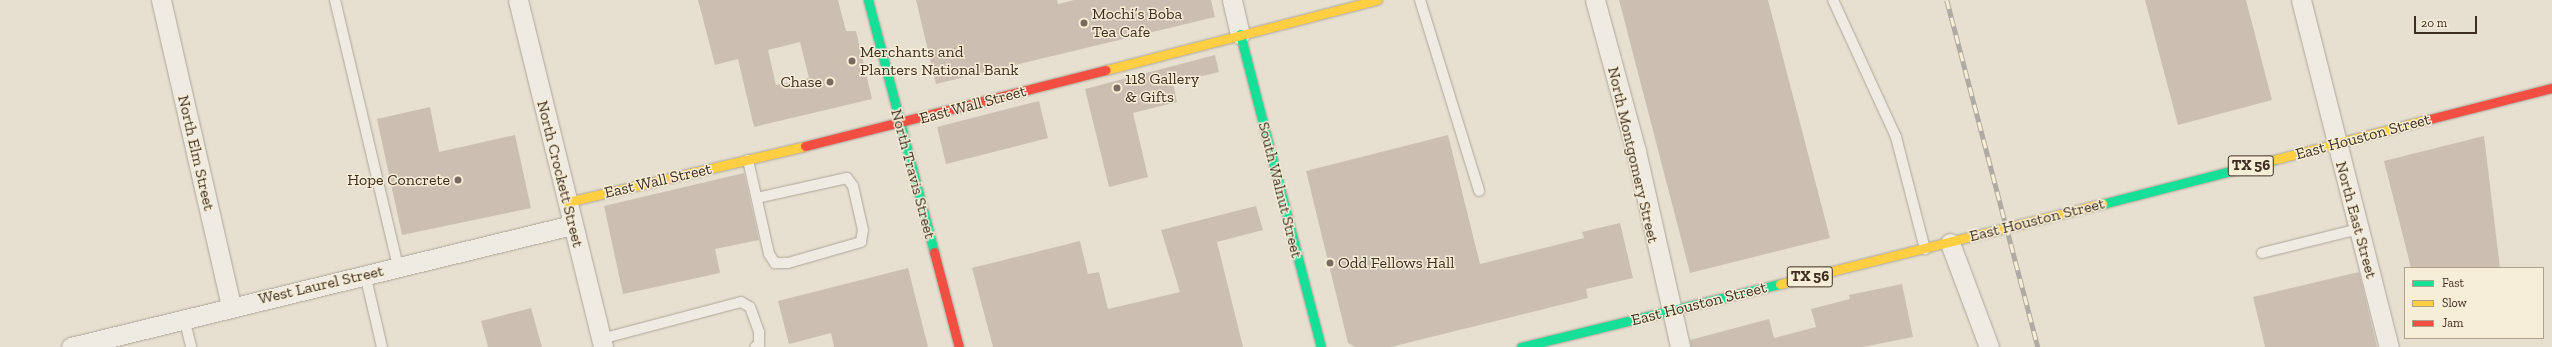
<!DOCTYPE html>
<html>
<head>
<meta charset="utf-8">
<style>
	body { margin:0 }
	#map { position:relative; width:2552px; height:347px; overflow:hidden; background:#e7e0d1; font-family:"Zilla Slab",serif }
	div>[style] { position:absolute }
	.building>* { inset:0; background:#cbbfb2 }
	.roads { filter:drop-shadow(0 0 1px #ada599) drop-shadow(0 0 1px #ada599) }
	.lane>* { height:10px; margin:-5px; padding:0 5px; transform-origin:5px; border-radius:5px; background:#efebe3 }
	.street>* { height:19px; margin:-9.5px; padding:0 9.5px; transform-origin:9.5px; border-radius:9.5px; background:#efebe3 }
	.fast>* { height:9px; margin:-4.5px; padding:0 4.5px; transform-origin:4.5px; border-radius:4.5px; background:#16e098 }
	.slow>* { height:9px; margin:-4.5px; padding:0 4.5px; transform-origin:4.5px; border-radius:4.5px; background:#ffcf43 }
	.jam>* { height:9px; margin:-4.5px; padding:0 4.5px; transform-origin:4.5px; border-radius:4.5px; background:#f24e42 }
	.rail>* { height:4.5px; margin-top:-2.25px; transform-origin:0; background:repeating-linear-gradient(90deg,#f7eed8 0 9px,#afaaa2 0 18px); box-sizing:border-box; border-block:1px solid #afaaa2 }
	.dots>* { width:11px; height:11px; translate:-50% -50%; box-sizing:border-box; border:2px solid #f7eed8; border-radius:50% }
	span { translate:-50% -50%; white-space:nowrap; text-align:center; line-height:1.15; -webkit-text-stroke:3px #f7eed8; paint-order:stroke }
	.shield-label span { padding:1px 3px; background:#f7eed8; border:1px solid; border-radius:3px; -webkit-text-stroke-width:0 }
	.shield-label { font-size:15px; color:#3d2e20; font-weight:700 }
	.poi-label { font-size:16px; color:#3d2e20 }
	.left { translate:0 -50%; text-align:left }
	.right { translate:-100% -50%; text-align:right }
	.street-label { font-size:16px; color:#3d2e20 }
	.legend { position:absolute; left:2404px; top:267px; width:140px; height:72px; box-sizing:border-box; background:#f7eed8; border:1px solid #ada18e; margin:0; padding:5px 7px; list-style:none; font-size:12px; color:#3d2e20 }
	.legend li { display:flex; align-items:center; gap:8px; height:20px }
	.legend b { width:20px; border:1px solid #ada18e }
	.scale { position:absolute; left:2414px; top:16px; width:63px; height:18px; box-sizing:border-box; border:2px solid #3d2e20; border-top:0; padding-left:5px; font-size:12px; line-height:14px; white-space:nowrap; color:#3d2e20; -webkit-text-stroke:3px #f7eed8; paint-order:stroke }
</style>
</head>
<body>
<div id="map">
	<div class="building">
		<div style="clip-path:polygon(evenodd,698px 0,838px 0,846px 31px,856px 31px,872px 99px,754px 127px,738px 59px,715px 65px,698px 0,800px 42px,809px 78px,776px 85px,768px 50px,800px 42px)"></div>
		<div style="clip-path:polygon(916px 0,1057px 0,1058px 4px,1074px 0,1211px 0,1215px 17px,936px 84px)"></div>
		<div style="clip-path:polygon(1619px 0,1768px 0,1830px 238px,1690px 273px)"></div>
		<div style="clip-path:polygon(2145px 0,2246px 0,2272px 100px,2178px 125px)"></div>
		<div style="clip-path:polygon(1215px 55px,1219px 72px,1173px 83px,1177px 102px,1133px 113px,1148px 177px,1109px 187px,1085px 89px)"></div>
		<div style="clip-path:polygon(1039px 101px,1048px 138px,946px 164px,937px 127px)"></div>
		<div style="clip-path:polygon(430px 107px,439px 152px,515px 135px,531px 208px,402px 235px,377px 119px)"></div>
		<div style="clip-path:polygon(1448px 135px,1480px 264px,1584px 238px,1582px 232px,1620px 223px,1633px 278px,1586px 289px,1588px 298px,1391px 347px,1355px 347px,1348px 343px,1306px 171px)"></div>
		<div style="clip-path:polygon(2484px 136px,2500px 268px,2411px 268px,2384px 161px)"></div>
		<div style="clip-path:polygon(744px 173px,759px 240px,715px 249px,720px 273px,623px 294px,604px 206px)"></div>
		<div style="clip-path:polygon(1256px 206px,1263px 230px,1217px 242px,1243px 347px,993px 347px,972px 268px,1080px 241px,1088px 274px,1099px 272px,1108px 309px,1180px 292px,1161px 230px)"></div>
		<div style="clip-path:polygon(908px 268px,928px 347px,834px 347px,831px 333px,789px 344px,778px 301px)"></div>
		<div style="clip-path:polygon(2359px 272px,2377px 347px,2265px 347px,2253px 297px)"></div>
		<div style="clip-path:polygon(1902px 284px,1913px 337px,1863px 347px,1691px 347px,1690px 340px,1769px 319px,1774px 338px,1816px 327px,1811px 309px,1850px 299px,1849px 295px)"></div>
		<div style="clip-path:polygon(531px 308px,542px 347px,488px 347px,481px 321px)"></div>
	</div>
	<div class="roads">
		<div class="lane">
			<div style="left:335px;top:0;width:273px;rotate:76.7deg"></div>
			<div style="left:1420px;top:0;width:200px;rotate:72.8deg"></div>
			<div style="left:1833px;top:0;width:151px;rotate:65.3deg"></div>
			<div style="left:1896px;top:137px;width:116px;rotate:75.5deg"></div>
			<div style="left:748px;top:160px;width:96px;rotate:77.4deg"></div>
			<div style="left:769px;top:254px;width:11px;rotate:56deg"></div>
			<div style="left:775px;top:263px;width:13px"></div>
			<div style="left:788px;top:263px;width:76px;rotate:-16deg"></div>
			<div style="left:861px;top:242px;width:12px;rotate:-81deg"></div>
			<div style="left:863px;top:230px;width:45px;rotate:-102.8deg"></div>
			<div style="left:853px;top:186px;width:10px;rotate:-127deg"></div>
			<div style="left:847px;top:178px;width:92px;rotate:167.5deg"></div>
			<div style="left:2262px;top:253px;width:99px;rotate:-14deg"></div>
			<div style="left:365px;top:274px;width:75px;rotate:76.9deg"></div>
			<div style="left:184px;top:318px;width:30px;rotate:76deg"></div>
			<div style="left:601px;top:339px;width:145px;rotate:-14.8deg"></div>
			<div style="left:741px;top:302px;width:10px;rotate:29deg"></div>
			<div style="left:750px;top:307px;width:27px;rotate:70deg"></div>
			<div style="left:759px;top:332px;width:13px;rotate:90deg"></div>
			<div style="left:759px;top:345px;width:4px;rotate:153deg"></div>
		</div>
		<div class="street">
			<div style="left:161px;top:0;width:314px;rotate:77.1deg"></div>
			<div style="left:518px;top:0;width:357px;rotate:76.2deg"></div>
			<div style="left:1232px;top:0;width:35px;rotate:77deg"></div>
			<div style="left:1595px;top:0;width:156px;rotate:74.8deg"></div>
			<div style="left:1636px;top:151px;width:201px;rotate:77.3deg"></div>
			<div style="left:2301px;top:0;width:358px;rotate:75.8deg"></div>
			<div style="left:1950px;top:243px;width:111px;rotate:69.4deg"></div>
			<div style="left:71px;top:347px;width:516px;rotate:-13.69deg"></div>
		</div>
		<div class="fast">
			<div style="left:868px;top:0;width:260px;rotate:75.3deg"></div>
			<div style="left:1240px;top:34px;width:323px;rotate:75.5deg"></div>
			<div style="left:2102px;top:204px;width:177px;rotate:-14.4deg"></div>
			<div style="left:1521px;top:347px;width:267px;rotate:-13.7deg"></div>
		</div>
		<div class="slow">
			<div style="left:1106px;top:70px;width:280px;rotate:-14.5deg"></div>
			<div style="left:2273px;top:160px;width:158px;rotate:-14.7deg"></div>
			<div style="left:567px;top:202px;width:244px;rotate:-13.2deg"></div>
			<div style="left:1780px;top:284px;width:332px;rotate:-14deg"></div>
		</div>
		<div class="jam">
			<div style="left:2426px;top:120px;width:130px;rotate:-14.3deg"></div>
			<div style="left:805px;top:146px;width:310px;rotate:-14.2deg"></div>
			<div style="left:934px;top:252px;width:98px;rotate:75.3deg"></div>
		</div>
	</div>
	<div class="rail">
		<div style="left:1947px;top:0;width:359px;rotate:75.3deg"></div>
	</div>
	<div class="dots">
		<div style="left:1084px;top:23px;background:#786c5e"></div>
		<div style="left:852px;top:61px;background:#786c5e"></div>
		<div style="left:830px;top:82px;background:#786c5e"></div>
		<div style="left:1117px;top:88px;background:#786c5e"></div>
		<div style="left:458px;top:180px;background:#786c5e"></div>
		<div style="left:1330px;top:263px;background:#786c5e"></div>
	</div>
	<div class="shield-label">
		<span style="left:2251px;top:166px">TX 56</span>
		<span style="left:1810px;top:277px">TX 56</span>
	</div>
	<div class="poi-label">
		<span class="left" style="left:1092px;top:23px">Mochi’s Boba<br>Tea Cafe</span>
		<span class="left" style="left:860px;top:61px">Merchants and<br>Planters National Bank</span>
		<span class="left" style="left:1125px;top:88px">118 Gallery<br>&amp; Gifts</span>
		<span class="right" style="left:822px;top:82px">Chase</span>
		<span class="right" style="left:450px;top:180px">Hope Concrete</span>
		<span class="left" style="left:1338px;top:263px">Odd Fellows Hall</span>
	</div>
	<div class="street-label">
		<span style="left:973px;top:105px;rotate:-15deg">East Wall Street</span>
		<span style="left:2363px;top:137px;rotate:-15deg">East Houston Street</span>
		<span style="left:196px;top:153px;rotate:77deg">North Elm Street</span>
		<span style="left:1633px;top:155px;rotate:77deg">North Montgomery Street</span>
		<span style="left:560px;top:174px;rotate:76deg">North Crockett Street</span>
		<span style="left:913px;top:174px;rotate:75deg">North Travis Street</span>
		<span style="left:658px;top:181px;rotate:-13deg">East Wall Street</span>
		<span style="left:1280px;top:190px;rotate:76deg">South Walnut Street</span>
		<span style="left:2037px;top:220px;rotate:-14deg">East Houston Street</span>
		<span style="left:2356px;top:220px;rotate:75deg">North East Street</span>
		<span style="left:321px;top:285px;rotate:-13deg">West Laurel Street</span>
		<span style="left:1699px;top:304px;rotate:-14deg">East Houston Street</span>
	</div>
	<ul class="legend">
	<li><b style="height:5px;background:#16e098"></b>Fast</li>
	<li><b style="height:5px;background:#ffcf43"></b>Slow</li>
	<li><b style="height:5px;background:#f24e42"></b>Jam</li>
	</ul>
	<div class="scale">20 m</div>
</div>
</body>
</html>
